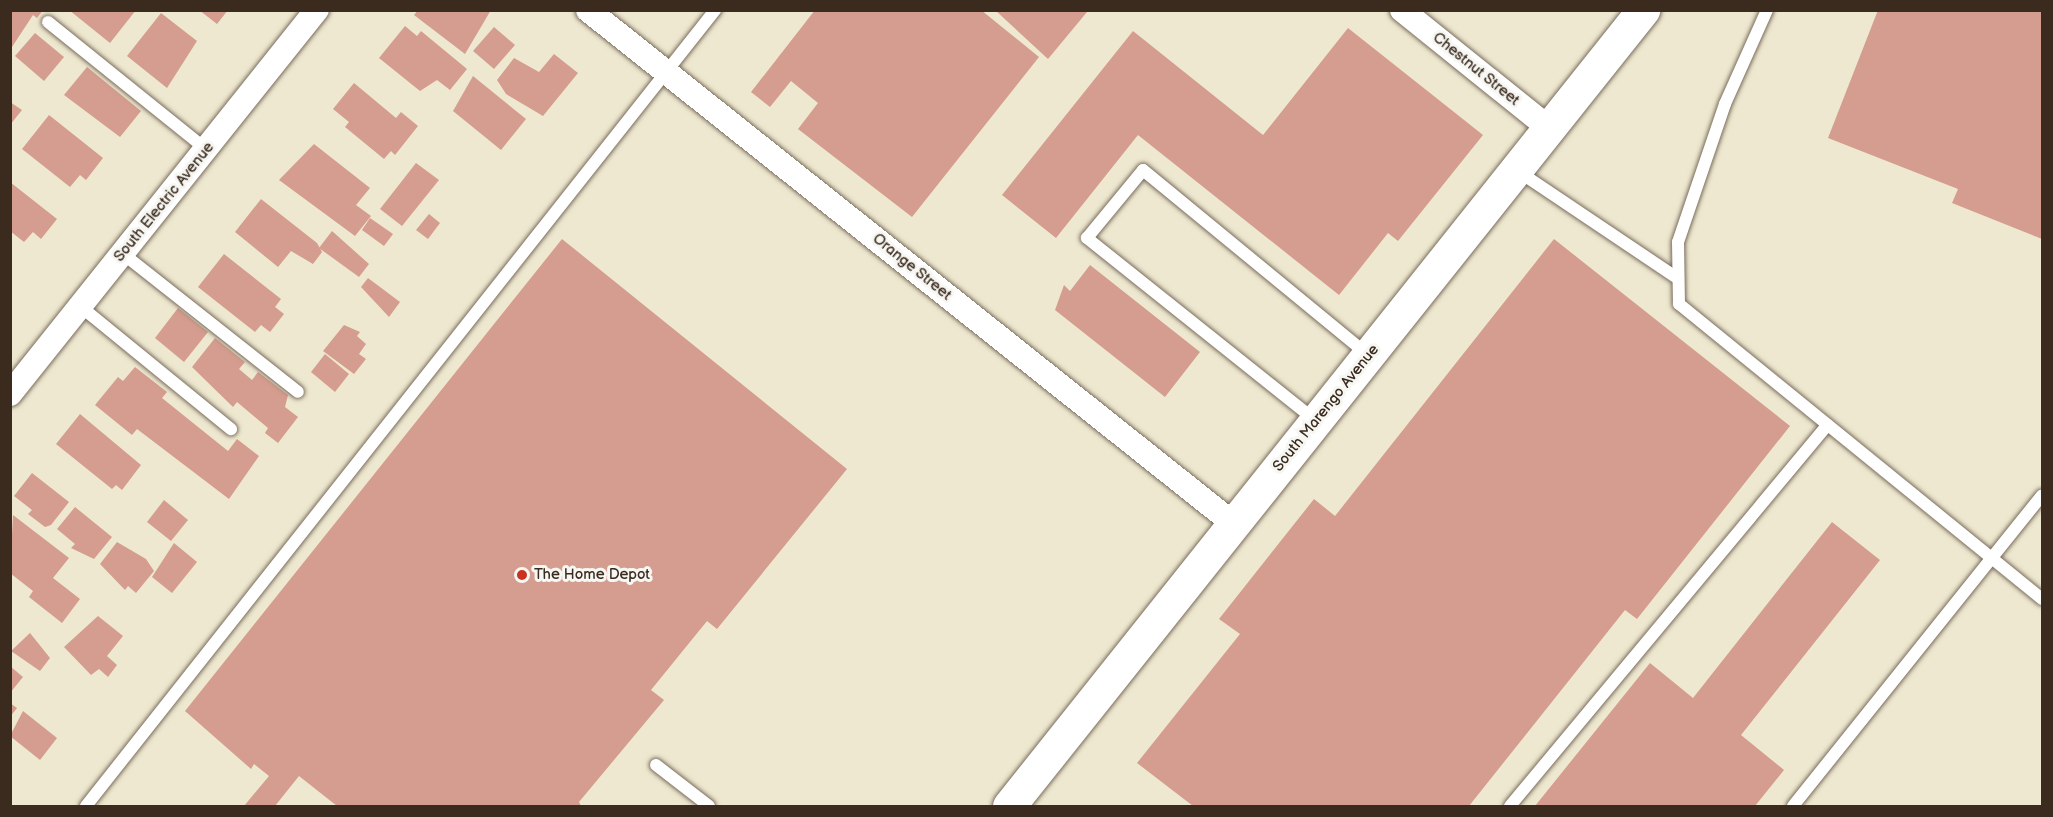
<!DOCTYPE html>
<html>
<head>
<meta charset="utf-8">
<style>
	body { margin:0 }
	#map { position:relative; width:2053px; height:817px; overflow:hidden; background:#eee8d0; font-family:"Balsamiq Sans",sans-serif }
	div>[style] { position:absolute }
	.building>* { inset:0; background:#d49d8f }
	.roads { filter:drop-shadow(0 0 2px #7a6c5c) drop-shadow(0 0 2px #7a6c5c) }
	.lane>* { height:12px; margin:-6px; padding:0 6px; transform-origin:6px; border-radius:6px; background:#fff }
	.street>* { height:24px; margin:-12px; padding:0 12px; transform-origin:12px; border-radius:12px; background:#fff }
	.secondary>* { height:33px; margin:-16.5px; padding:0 16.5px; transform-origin:16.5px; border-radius:16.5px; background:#fff }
	.dots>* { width:16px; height:16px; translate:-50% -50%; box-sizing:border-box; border:3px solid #f6f6f2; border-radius:50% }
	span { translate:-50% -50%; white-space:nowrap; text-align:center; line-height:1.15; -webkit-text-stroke:6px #f6f6f2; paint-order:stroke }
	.street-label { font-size:15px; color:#3b2a1e }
	.poi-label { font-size:15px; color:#3b2a1e }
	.left { translate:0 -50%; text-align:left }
	.frame { position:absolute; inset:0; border:12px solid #3b2a1e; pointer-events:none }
</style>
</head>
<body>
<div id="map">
	<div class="building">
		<div style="clip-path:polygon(10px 10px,43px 10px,37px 18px,33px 15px,10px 50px)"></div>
		<div style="clip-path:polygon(69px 10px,136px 10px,110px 43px)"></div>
		<div style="clip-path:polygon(199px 10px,228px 10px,217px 24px)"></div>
		<div style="clip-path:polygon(418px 10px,491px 10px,465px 54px,414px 15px)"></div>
		<div style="clip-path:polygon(815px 10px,981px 10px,1039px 57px,912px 217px,798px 129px,818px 103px,791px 81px,770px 107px,751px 92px)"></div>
		<div style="clip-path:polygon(995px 10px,1085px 10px,1087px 12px,1048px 59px)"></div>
		<div style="clip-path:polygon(1878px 10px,2042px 10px,2042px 239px,1952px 203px,1958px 189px,1828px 138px)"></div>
		<div style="clip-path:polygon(161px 13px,197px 41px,167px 88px,127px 56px)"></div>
		<div style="clip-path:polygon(405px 26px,417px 36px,421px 31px,467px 69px,450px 90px,437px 80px,420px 91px,379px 58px)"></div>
		<div style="clip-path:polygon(494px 27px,515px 45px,494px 69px,473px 51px)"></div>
		<div style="clip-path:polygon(1348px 28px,1483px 135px,1398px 241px,1388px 233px,1339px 295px,1138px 135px,1056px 238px,1002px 195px,1133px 31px,1263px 135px)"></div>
		<div style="clip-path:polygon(35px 33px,64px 57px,44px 81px,15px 56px)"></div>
		<div style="clip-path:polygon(554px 54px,578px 73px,543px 116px,506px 94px,497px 80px,514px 58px,539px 72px)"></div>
		<div style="clip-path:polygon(87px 67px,141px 111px,120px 137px,64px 95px)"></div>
		<div style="clip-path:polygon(473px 76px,526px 119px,501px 150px,453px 111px)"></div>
		<div style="clip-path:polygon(354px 83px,396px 118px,401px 112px,418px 126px,395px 155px,391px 151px,384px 159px,345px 127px,349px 122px,333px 109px)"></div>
		<div style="clip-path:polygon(10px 102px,22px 110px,10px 125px)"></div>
		<div style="clip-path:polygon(49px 115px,103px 158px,86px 180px,80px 175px,70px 187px,22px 149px)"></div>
		<div style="clip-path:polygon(314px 144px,370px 188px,356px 205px,371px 216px,355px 236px,279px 180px)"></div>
		<div style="clip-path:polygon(416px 163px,439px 180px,402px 226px,380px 209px)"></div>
		<div style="clip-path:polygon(10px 182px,57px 219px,41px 239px,33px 232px,24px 242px,10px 231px)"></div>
		<div style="clip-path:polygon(261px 199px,317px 243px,322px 252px,313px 264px,291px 251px,278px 267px,235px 232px)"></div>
		<div style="clip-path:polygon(429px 214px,440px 223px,428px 239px,416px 230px)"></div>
		<div style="clip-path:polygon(370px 218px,393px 234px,384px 246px,362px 230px)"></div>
		<div style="clip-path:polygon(332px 231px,369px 264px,359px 277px,319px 248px)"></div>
		<div style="clip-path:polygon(562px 239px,847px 469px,717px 629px,707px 621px,651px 690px,664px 700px,579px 802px,581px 806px,337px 806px,299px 776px,275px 806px,244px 806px,269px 776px,254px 764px,251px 769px,185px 711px)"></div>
		<div style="clip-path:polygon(1554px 239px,1790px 426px,1637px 619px,1625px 610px,1469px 806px,1193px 806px,1137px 763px,1240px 634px,1219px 619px,1314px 499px,1335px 516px)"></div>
		<div style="clip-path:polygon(224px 254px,281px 299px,275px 307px,284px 314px,270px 332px,261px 325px,255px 332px,198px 287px)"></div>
		<div style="clip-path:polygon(1090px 265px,1200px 352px,1165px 397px,1055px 310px,1064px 285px,1070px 291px)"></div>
		<div style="clip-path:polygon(368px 278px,400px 302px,389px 317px,361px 287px)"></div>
		<div style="clip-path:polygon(178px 308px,208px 332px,184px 362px,155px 338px)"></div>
		<div style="clip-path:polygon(344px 325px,360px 332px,357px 336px,366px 344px,359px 354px,366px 359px,354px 374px,323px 351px)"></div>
		<div style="clip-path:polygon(215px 338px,245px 362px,239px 369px,252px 380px,258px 372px,288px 395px,285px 407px,298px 417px,278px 443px,265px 433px,268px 428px,237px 402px,233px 407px,192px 367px)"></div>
		<div style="clip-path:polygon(325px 354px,349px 374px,335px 392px,311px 372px)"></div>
		<div style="clip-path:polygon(135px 367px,167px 392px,162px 398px,228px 451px,237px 439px,259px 456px,229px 499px,137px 429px,132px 435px,95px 405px,118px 377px,123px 381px)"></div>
		<div style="clip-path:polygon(80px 414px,141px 465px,122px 490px,116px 485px,112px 489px,56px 444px)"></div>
		<div style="clip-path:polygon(32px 473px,69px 502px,51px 525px,45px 527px,28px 514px,32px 510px,14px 496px)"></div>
		<div style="clip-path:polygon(164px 500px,188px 520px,171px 541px,147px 522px)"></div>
		<div style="clip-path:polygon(75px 507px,112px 537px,94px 559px,71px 548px,75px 544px,57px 529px)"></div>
		<div style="clip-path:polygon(13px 515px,69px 558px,53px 578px,80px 599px,62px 623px,29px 597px,33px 591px,10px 573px)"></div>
		<div style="clip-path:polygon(1832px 522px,1880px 560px,1741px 735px,1784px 770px,1755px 806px,1535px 806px,1650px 663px,1693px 698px)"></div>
		<div style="clip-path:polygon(117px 542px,146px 559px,154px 571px,136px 593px,128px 586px,125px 590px,100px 564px)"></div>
		<div style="clip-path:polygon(174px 543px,197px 562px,172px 593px,152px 577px)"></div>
		<div style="clip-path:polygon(98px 616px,123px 636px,107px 656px,117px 665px,108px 677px,99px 669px,91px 675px,64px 647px)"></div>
		<div style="clip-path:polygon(30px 633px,50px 658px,40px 671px,11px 651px)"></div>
		<div style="clip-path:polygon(10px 666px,23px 677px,10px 693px)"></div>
		<div style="clip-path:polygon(10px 703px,17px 708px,10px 717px)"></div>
		<div style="clip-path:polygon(23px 711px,57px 738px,40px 760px,10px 736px)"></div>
	</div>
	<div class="roads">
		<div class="lane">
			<div style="left:1767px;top:10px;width:103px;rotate:114.1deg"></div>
			<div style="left:1725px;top:104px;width:146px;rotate:108.8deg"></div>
			<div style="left:1678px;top:242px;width:62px;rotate:89.1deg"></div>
			<div style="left:1679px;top:304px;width:468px;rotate:39.1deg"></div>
			<div style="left:48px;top:22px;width:204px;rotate:38.8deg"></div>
			<div style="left:1518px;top:171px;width:192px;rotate:33.9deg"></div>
			<div style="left:122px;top:253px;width:224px;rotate:38.3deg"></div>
			<div style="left:80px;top:306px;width:195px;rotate:39.2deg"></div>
			<div style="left:1315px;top:420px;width:292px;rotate:-141.4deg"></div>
			<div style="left:1087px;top:238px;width:88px;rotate:-50.5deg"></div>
			<div style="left:1143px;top:170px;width:290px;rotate:39.4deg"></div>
			<div style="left:656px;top:765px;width:67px;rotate:37.7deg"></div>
			<div style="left:86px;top:806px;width:1015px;rotate:-51.68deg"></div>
			<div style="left:1510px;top:806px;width:496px;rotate:-50.2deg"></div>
			<div style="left:1793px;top:806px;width:398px;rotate:-51.3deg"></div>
		</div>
		<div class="street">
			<div style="left:588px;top:10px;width:826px;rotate:38.51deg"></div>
			<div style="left:1402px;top:10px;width:189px;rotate:38.8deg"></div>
			<div style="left:10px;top:394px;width:492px;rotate:-51.4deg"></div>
		</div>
		<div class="secondary">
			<div style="left:1009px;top:806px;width:1018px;rotate:-51.46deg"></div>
		</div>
	</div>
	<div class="dots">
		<div style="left:522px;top:575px;background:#c8321e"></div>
	</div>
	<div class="street-label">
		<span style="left:1476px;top:69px;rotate:39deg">Chestnut Street</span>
		<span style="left:164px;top:202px;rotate:-51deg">South Electric Avenue</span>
		<span style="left:912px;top:267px;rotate:39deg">Orange Street</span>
		<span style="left:1326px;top:408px;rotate:-51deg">South Marengo Avenue</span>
	</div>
	<div class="poi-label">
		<span class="left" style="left:534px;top:575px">The Home Depot</span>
	</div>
	<div class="frame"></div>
</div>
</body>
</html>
